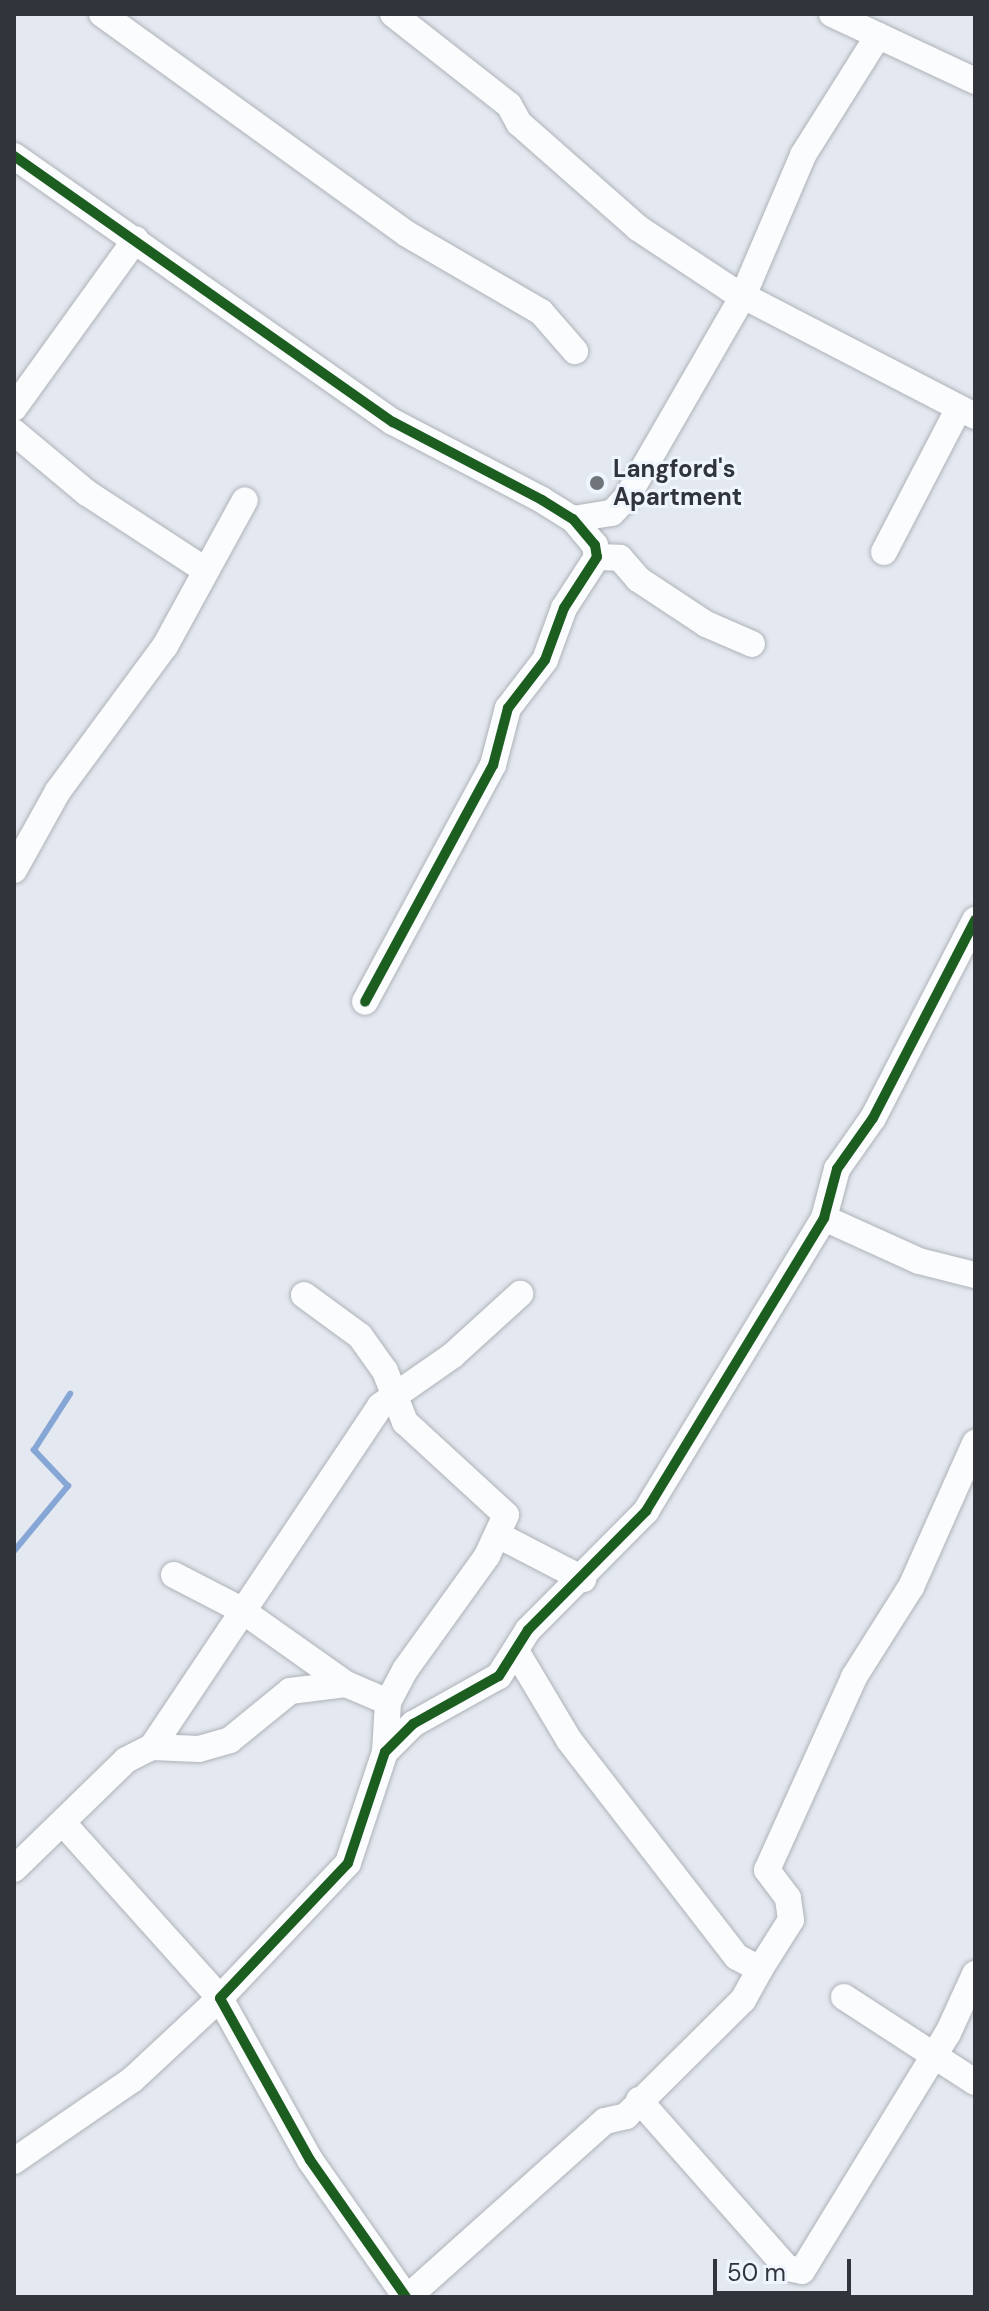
<!DOCTYPE html>
<html>
<head>
<meta charset="utf-8">
<style>
	body { margin:0 }
	#map { position:relative; width:989px; height:2311px; overflow:hidden; background:#e4e9f1; font-family:"DM Sans",sans-serif }
	div>[style] { position:absolute }
	.stream>* { height:6px; margin:-3px; padding:0 3px; transform-origin:3px; border-radius:3px; background:#86a6d6 }
	.roads { filter:drop-shadow(0 0 2px #aeb2b8) drop-shadow(0 0 2px #aeb2b8) }
	.minor>* { height:26px; margin:-13px; padding:0 13px; transform-origin:13px; border-radius:13px; background:#fbfcfd }
	.cycleway>* { height:10px; margin:-5px; padding:0 5px; transform-origin:5px; border-radius:5px; background:#1b5e20 }
	.dots>* { width:22px; height:22px; translate:-50% -50%; box-sizing:border-box; border:4px solid #eff5fe; border-radius:50% }
	span { translate:-50% -50%; white-space:nowrap; text-align:center; line-height:1.15; -webkit-text-stroke:6px #eff5fe; paint-order:stroke }
	.poi-label { font-size:24px; color:#31353b; font-weight:700 }
	.left { translate:0 -50%; text-align:left }
	.frame { position:absolute; inset:0; border:16px solid #31353b; pointer-events:none }
	.scale { position:absolute; left:713px; top:2259px; width:138px; height:36px; box-sizing:border-box; border:4px solid #31353b; border-top:0; padding-left:10px; font-size:24px; line-height:28px; white-space:nowrap; color:#31353b; -webkit-text-stroke:6px #eff5fe; paint-order:stroke }
</style>
</head>
<body>
<div id="map">
	<div class="stream">
		<div style="left:14px;top:1551px;width:85px;rotate:-50.3deg"></div>
		<div style="left:68px;top:1486px;width:50px;rotate:-133.4deg"></div>
		<div style="left:34px;top:1450px;width:67px;rotate:-57.3deg"></div>
	</div>
	<div class="roads">
		<div class="minor">
			<div style="left:102px;top:14px;width:376px;rotate:35.8deg"></div>
			<div style="left:407px;top:234px;width:155px;rotate:30.2deg"></div>
			<div style="left:541px;top:312px;width:52px;rotate:48.9deg"></div>
			<div style="left:393px;top:14px;width:147px;rotate:38.1deg"></div>
			<div style="left:509px;top:105px;width:21px;rotate:61deg"></div>
			<div style="left:519px;top:123px;width:159px;rotate:41.4deg"></div>
			<div style="left:638px;top:228px;width:110px;rotate:33.5deg"></div>
			<div style="left:730px;top:289px;width:276px;rotate:27.4deg"></div>
			<div style="left:832px;top:14px;width:158px;rotate:25.1deg"></div>
			<div style="left:14px;top:156px;width:463px;rotate:35.1deg"></div>
			<div style="left:393px;top:422px;width:168px;rotate:27.6deg"></div>
			<div style="left:542px;top:500px;width:36px;rotate:32deg"></div>
			<div style="left:573px;top:519px;width:34px;rotate:50deg"></div>
			<div style="left:595px;top:545px;width:12px;rotate:81deg"></div>
			<div style="left:597px;top:557px;width:61px;rotate:122.9deg"></div>
			<div style="left:564px;top:608px;width:55px;rotate:110.1deg"></div>
			<div style="left:545px;top:660px;width:61px;rotate:127.6deg"></div>
			<div style="left:508px;top:708px;width:59px;rotate:104.7deg"></div>
			<div style="left:493px;top:765px;width:269px;rotate:118.4deg"></div>
			<div style="left:14px;top:408px;width:208px;rotate:-54.2deg"></div>
			<div style="left:14px;top:432px;width:95px;rotate:39.9deg"></div>
			<div style="left:87px;top:493px;width:137px;rotate:33.1deg"></div>
			<div style="left:573px;top:519px;width:39px;rotate:-9deg"></div>
			<div style="left:612px;top:513px;width:22px;rotate:-47deg"></div>
			<div style="left:627px;top:497px;width:232px;rotate:-60deg"></div>
			<div style="left:743px;top:296px;width:153px;rotate:-66.9deg"></div>
			<div style="left:803px;top:155px;width:141px;rotate:-57.8deg"></div>
			<div style="left:884px;top:552px;width:162px;rotate:-62.5deg"></div>
			<div style="left:597px;top:557px;width:23px;rotate:2deg"></div>
			<div style="left:620px;top:558px;width:28px;rotate:49deg"></div>
			<div style="left:638px;top:579px;width:82px;rotate:33.5deg"></div>
			<div style="left:706px;top:624px;width:50px;rotate:23.5deg"></div>
			<div style="left:14px;top:870px;width:90px;rotate:-60.9deg"></div>
			<div style="left:58px;top:791px;width:180px;rotate:-53.6deg"></div>
			<div style="left:165px;top:646px;width:166px;rotate:-61.3deg"></div>
			<div style="left:824px;top:1218px;width:104px;rotate:24.4deg"></div>
			<div style="left:919px;top:1261px;width:58px;rotate:14deg"></div>
			<div style="left:304px;top:1295px;width:69px;rotate:36.2deg"></div>
			<div style="left:360px;top:1336px;width:43px;rotate:54.5deg"></div>
			<div style="left:385px;top:1371px;width:55px;rotate:68.6deg"></div>
			<div style="left:405px;top:1422px;width:137px;rotate:42.6deg"></div>
			<div style="left:506px;top:1515px;width:45px;rotate:114.9deg"></div>
			<div style="left:487px;top:1556px;width:140px;rotate:125.7deg"></div>
			<div style="left:405px;top:1670px;width:36px;rotate:118deg"></div>
			<div style="left:388px;top:1702px;width:50px;rotate:93.4deg"></div>
			<div style="left:498px;top:1535px;width:96px;rotate:27.4deg"></div>
			<div style="left:174px;top:1575px;width:74px;rotate:27.3deg"></div>
			<div style="left:240px;top:1609px;width:130px;rotate:35.3deg"></div>
			<div style="left:346px;top:1684px;width:46px;rotate:23.2deg"></div>
			<div style="left:516px;top:1651px;width:104px;rotate:59.2deg"></div>
			<div style="left:569px;top:1740px;width:274px;rotate:52.3deg"></div>
			<div style="left:737px;top:1957px;width:26px;rotate:28deg"></div>
			<div style="left:760px;top:1969px;width:58px;rotate:-57.7deg"></div>
			<div style="left:791px;top:1920px;width:22px;rotate:-98deg"></div>
			<div style="left:788px;top:1898px;width:35px;rotate:-127deg"></div>
			<div style="left:767px;top:1870px;width:212px;rotate:-65.7deg"></div>
			<div style="left:854px;top:1677px;width:107px;rotate:-57.7deg"></div>
			<div style="left:911px;top:1587px;width:158px;rotate:-66deg"></div>
			<div style="left:152px;top:1747px;width:410px;rotate:-56.2deg"></div>
			<div style="left:380px;top:1406px;width:89px;rotate:-34.9deg"></div>
			<div style="left:453px;top:1355px;width:91px;rotate:-42.3deg"></div>
			<div style="left:14px;top:1869px;width:156px;rotate:-44.2deg"></div>
			<div style="left:126px;top:1760px;width:29px;rotate:-27deg"></div>
			<div style="left:152px;top:1747px;width:47px;rotate:2.4deg"></div>
			<div style="left:199px;top:1749px;width:32px;rotate:-16deg"></div>
			<div style="left:230px;top:1740px;width:77px;rotate:-39.2deg"></div>
			<div style="left:290px;top:1691px;width:56px;rotate:-7.1deg"></div>
			<div style="left:844px;top:1997px;width:156px;rotate:33deg"></div>
			<div style="left:639px;top:2100px;width:224px;rotate:48.6deg"></div>
			<div style="left:787px;top:2268px;width:15px;rotate:11deg"></div>
			<div style="left:802px;top:2271px;width:279px;rotate:-58.5deg"></div>
			<div style="left:948px;top:2033px;width:65px;rotate:-65.4deg"></div>
			<div style="left:14px;top:2161px;width:143px;rotate:-34.5deg"></div>
			<div style="left:132px;top:2080px;width:120px;rotate:-43deg"></div>
			<div style="left:220px;top:1998px;width:232px;rotate:-131.9deg"></div>
			<div style="left:406px;top:2297px;width:167px;rotate:-125deg"></div>
			<div style="left:310px;top:2160px;width:185px;rotate:-119.1deg"></div>
			<div style="left:220px;top:1998px;width:186px;rotate:-46.5deg"></div>
			<div style="left:348px;top:1863px;width:117px;rotate:-71.6deg"></div>
			<div style="left:385px;top:1752px;width:40px;rotate:-45deg"></div>
			<div style="left:413px;top:1724px;width:98px;rotate:-29.2deg"></div>
			<div style="left:499px;top:1676px;width:54px;rotate:-57.8deg"></div>
			<div style="left:528px;top:1630px;width:168px;rotate:-45.2deg"></div>
			<div style="left:646px;top:1511px;width:343px;rotate:-58.7deg"></div>
			<div style="left:824px;top:1218px;width:51px;rotate:-75.1deg"></div>
			<div style="left:837px;top:1169px;width:62px;rotate:-54.8deg"></div>
			<div style="left:873px;top:1118px;width:223px;rotate:-62.7deg"></div>
			<div style="left:408px;top:2297px;width:264px;rotate:-41.8deg"></div>
			<div style="left:605px;top:2121px;width:22px;rotate:-13deg"></div>
			<div style="left:626px;top:2116px;width:165px;rotate:-44.8deg"></div>
			<div style="left:743px;top:2000px;width:35px;rotate:-61deg"></div>
		</div>
	</div>
	<div class="cycleway">
		<div style="left:14px;top:156px;width:463px;rotate:35.1deg"></div>
		<div style="left:393px;top:422px;width:168px;rotate:27.6deg"></div>
		<div style="left:542px;top:500px;width:36px;rotate:32deg"></div>
		<div style="left:573px;top:519px;width:34px;rotate:50deg"></div>
		<div style="left:595px;top:545px;width:12px;rotate:81deg"></div>
		<div style="left:597px;top:557px;width:61px;rotate:122.9deg"></div>
		<div style="left:564px;top:608px;width:55px;rotate:110.1deg"></div>
		<div style="left:545px;top:660px;width:61px;rotate:127.6deg"></div>
		<div style="left:508px;top:708px;width:59px;rotate:104.7deg"></div>
		<div style="left:493px;top:765px;width:269px;rotate:118.4deg"></div>
		<div style="left:406px;top:2297px;width:167px;rotate:-125deg"></div>
		<div style="left:310px;top:2160px;width:185px;rotate:-119.1deg"></div>
		<div style="left:220px;top:1998px;width:186px;rotate:-46.5deg"></div>
		<div style="left:348px;top:1863px;width:117px;rotate:-71.6deg"></div>
		<div style="left:385px;top:1752px;width:40px;rotate:-45deg"></div>
		<div style="left:413px;top:1724px;width:98px;rotate:-29.2deg"></div>
		<div style="left:499px;top:1676px;width:54px;rotate:-57.8deg"></div>
		<div style="left:528px;top:1630px;width:168px;rotate:-45.2deg"></div>
		<div style="left:646px;top:1511px;width:343px;rotate:-58.7deg"></div>
		<div style="left:824px;top:1218px;width:51px;rotate:-75.1deg"></div>
		<div style="left:837px;top:1169px;width:62px;rotate:-54.8deg"></div>
		<div style="left:873px;top:1118px;width:223px;rotate:-62.7deg"></div>
	</div>
	<div class="dots">
		<div style="left:597px;top:483px;background:#70747b"></div>
	</div>
	<div class="poi-label">
		<span class="left" style="left:613px;top:483px">Langford's<br>Apartment</span>
	</div>
	<div class="frame"></div>
	<div class="scale">50 m</div>
</div>
</body>
</html>
